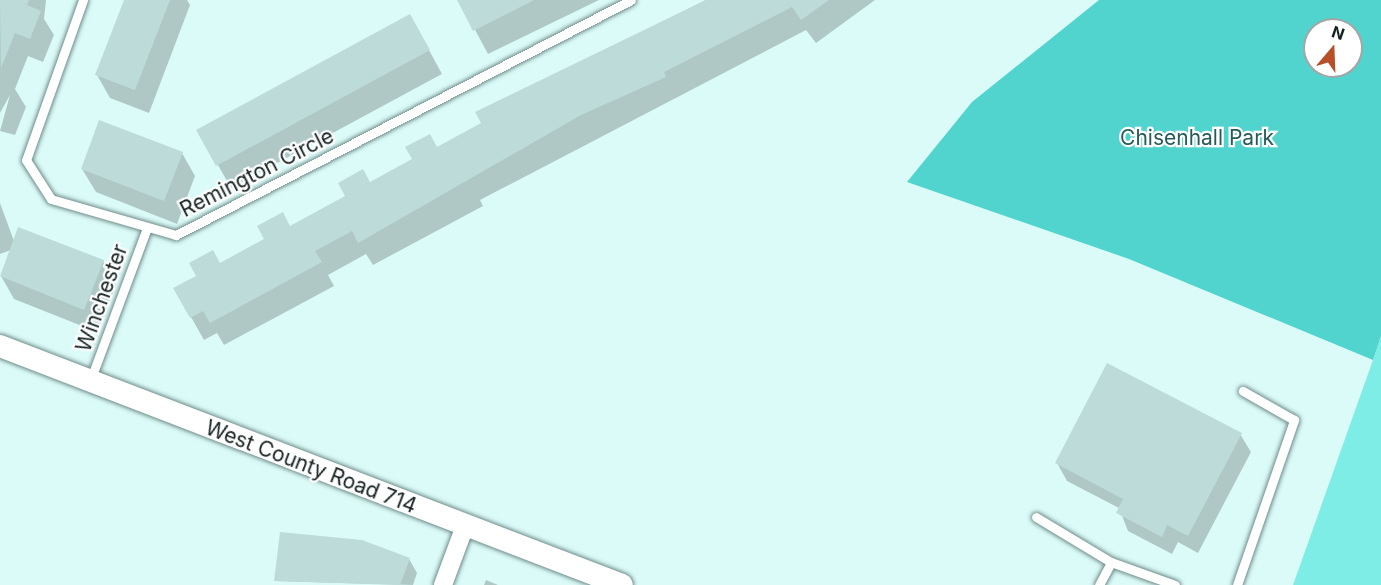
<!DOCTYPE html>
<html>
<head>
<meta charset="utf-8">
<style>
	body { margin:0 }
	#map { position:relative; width:1381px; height:585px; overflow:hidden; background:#dbfbf8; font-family:Inter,sans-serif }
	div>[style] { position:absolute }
	.green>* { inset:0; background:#7dede6 }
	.forest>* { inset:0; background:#52d4ce }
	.shadow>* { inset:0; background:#0003 }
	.building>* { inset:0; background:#bddcd9 }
	.roads { filter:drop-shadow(0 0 2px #6f8c8a) drop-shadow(0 0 2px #6f8c8a) }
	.service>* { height:9px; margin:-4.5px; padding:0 4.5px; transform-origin:4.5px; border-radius:4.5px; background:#fff }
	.minor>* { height:18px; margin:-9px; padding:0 9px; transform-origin:9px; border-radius:9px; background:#fff }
	.tertiary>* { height:22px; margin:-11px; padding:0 11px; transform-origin:11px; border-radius:11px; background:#fff }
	span { translate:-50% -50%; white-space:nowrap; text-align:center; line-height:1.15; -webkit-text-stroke:4.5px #fff; paint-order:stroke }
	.park-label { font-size:21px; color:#255c59 }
	.street-label { font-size:21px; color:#162121 }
	.north { position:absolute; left:1303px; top:18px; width:60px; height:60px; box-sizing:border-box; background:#fff; border:2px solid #a2a6a6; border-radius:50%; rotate:19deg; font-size:16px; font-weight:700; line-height:24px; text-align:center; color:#162121 }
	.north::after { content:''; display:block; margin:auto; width:21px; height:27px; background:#b74f28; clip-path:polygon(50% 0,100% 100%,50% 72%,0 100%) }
</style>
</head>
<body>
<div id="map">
	<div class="green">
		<div style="clip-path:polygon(1381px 336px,1381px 585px,1293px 585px,1373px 360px)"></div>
	</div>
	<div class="forest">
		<div style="clip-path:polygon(evenodd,1099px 0,1381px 0,1381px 336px,1373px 360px,1129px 259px,907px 182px,972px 102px,1099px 0,1315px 30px,1351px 30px,1351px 66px,1315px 66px,1315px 30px)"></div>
	</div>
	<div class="shadow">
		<div style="clip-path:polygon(0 0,46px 0,44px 19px,54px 35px,43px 62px,28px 56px,15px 89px,26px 107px,15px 135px,0 131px,10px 95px,0 113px)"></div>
		<div style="clip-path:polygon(125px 0,187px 0,190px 5px,149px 113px,110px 98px,97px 75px)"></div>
		<div style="clip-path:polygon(459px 0,599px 0,488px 54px)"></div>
		<div style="clip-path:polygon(706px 0,875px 0,816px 43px,806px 30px,480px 200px,483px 206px,373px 265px,366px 254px,328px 275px,334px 286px,224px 345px,217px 333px,204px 340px,191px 317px,220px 265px,483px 123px,478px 113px)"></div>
		<div style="clip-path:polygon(423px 39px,442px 74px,231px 188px,198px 130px)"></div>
		<div style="clip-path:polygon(182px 153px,195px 176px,177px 224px,96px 192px,82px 169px)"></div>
		<div style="clip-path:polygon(0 203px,14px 241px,103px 261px,116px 285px,97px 332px,14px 299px,1px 276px,11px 250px,0 254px)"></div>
		<div style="clip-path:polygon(1240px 434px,1251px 452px,1198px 553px,1178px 542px,1172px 554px,1128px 531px,1119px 508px,1067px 481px,1057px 463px)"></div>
		<div style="clip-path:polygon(409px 559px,417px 573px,413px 585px,275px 581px)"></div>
		<div style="clip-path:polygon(486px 580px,498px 585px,484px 585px)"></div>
	</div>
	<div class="building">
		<div style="clip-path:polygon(0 0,29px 0,27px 5px,41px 11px,30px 39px,15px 33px,1px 68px)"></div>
		<div style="clip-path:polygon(124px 0,170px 0,135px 90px,95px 75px)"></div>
		<div style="clip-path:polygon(457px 0,534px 0,473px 31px)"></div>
		<div style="clip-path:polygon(706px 0,829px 0,801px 20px,792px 7px,664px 72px,666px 77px,581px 115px,358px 243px,352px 231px,315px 251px,322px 262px,210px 323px,203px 311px,190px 318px,173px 288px,196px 276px,189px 263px,213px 250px,220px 263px,264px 239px,257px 226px,283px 212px,290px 226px,345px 196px,338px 183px,363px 169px,370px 182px,412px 159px,405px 147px,430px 134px,437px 147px,481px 123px,475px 112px)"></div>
		<div style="clip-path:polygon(410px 14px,430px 50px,216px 166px,196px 130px)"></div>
		<div style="clip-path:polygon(99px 120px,183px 152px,164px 201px,81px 169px)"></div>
		<div style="clip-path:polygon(18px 227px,104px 260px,84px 310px,0 276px)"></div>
		<div style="clip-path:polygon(1107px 363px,1242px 433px,1188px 536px,1167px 525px,1162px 537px,1116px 513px,1123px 499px,1055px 463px)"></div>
		<div style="clip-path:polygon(280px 532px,362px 540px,410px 558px,400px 585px,274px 581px)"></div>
	</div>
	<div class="roads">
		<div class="service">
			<div style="left:83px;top:0;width:170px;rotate:109.6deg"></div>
			<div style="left:26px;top:160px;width:46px;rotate:57.3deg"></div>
			<div style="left:51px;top:199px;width:130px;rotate:16.1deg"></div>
			<div style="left:176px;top:235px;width:512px;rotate:-27.32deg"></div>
			<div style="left:90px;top:381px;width:163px;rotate:-69.6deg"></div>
			<div style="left:1036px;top:517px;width:87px;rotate:31deg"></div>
			<div style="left:1111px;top:562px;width:68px;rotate:19.8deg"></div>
			<div style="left:1099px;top:585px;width:26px;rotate:-62deg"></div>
			<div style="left:1237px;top:585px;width:175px;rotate:-70.9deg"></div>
			<div style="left:1294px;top:420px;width:59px;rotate:-150.4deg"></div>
		</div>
		<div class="minor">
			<div style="left:443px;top:585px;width:63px;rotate:-69.6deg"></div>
		</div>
		<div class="tertiary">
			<div style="left:0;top:346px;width:666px;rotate:21.02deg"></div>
		</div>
	</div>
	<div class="park-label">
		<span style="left:1197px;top:138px">Chisenhall Park</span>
	</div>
	<div class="street-label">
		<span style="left:257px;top:173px;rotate:-27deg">Remington Circle</span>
		<span style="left:102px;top:298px;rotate:-70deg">Winchester</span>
		<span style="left:311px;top:467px;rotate:21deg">West County Road 714</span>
	</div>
	<div class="north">N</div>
</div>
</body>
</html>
